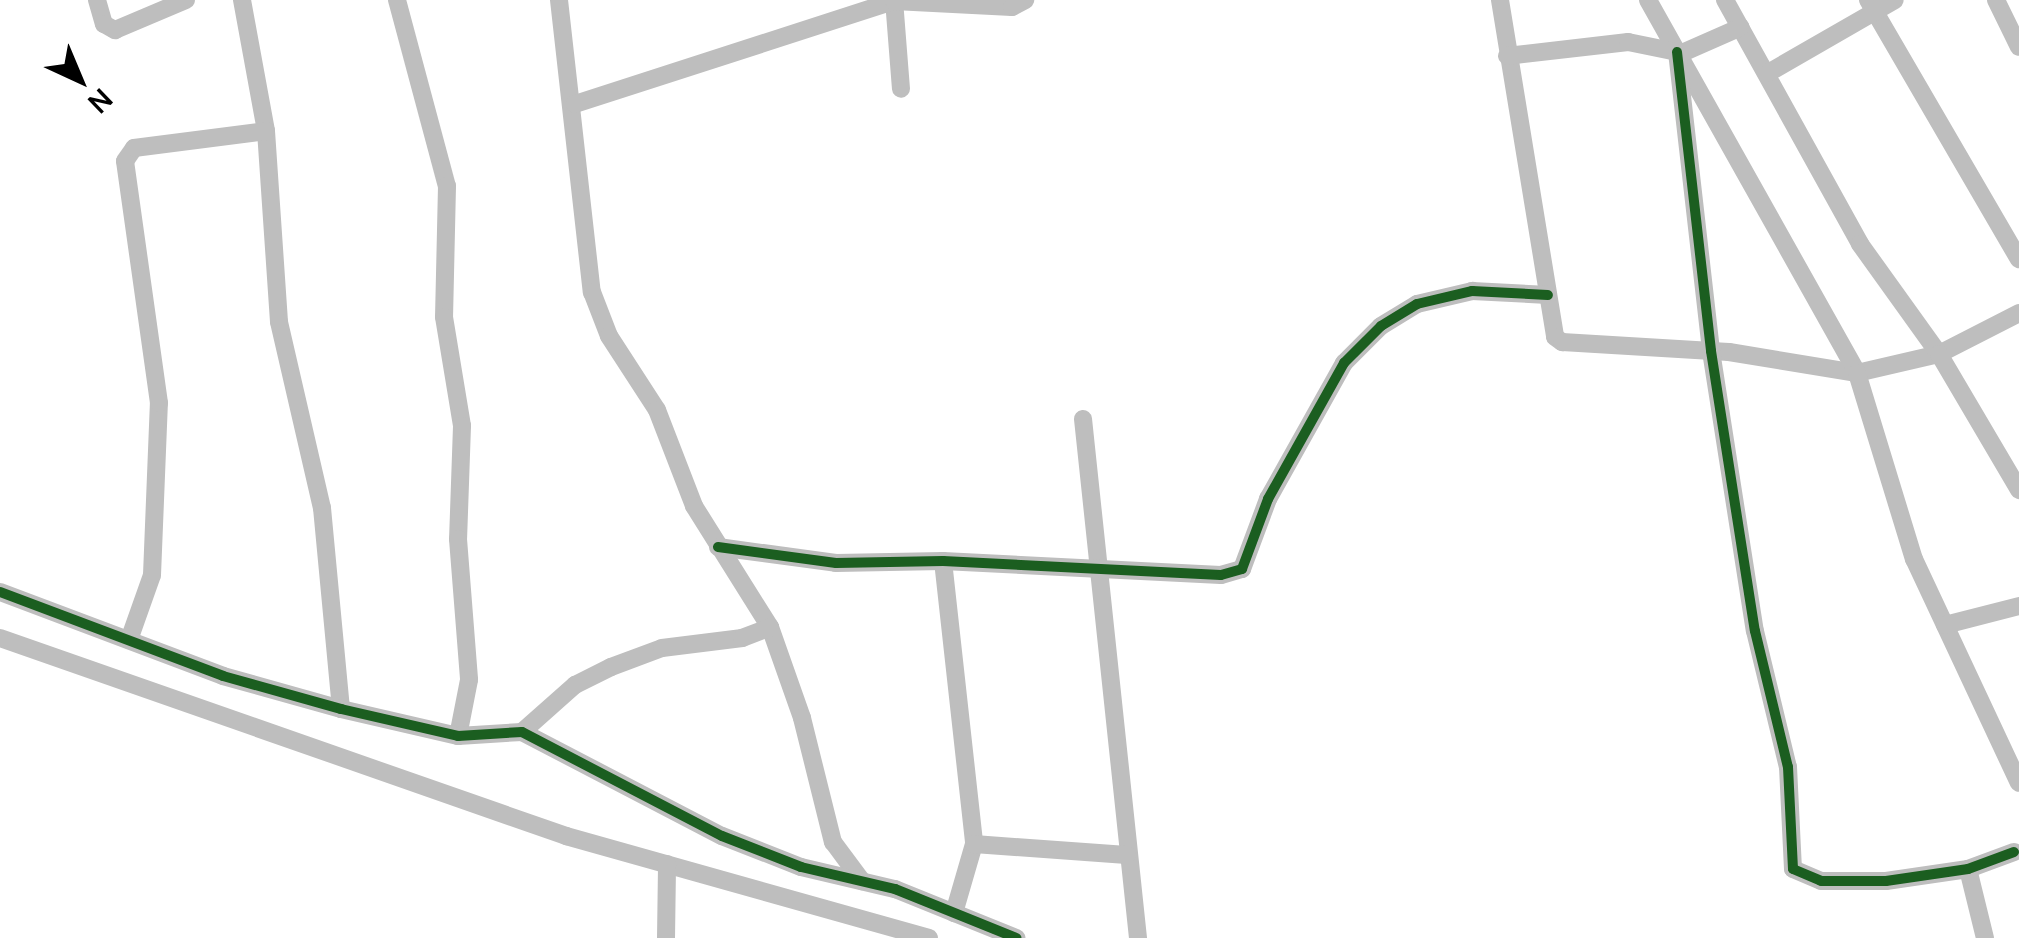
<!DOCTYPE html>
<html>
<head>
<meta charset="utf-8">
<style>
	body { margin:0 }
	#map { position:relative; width:2019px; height:938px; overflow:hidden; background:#fff; font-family:Manrope,sans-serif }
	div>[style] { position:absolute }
	.street>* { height:18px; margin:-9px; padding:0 9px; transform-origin:9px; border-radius:9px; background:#bebebe }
	.cycleway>* { height:10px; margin:-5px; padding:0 5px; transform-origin:5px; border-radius:5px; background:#1b5e20 }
	span { translate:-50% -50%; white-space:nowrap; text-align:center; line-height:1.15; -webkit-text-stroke:10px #fff; paint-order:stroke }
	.north { position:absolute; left:30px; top:30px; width:100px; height:100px; -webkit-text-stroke:8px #fff; paint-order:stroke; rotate:136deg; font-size:28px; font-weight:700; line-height:40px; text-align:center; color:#000 }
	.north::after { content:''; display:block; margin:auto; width:35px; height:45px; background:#000; clip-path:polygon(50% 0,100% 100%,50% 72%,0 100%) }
</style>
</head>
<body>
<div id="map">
	<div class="street">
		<div style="left:97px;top:0;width:25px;rotate:74deg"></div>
		<div style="left:104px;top:24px;width:13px;rotate:29deg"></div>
		<div style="left:115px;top:30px;width:77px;rotate:-22.9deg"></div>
		<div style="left:242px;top:0;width:133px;rotate:79.6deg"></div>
		<div style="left:266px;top:131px;width:191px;rotate:86.1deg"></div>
		<div style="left:279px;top:322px;width:191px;rotate:77deg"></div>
		<div style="left:322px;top:508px;width:202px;rotate:84.6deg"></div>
		<div style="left:397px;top:0;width:193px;rotate:75deg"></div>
		<div style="left:447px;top:186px;width:131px;rotate:91.3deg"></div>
		<div style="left:444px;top:317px;width:110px;rotate:80.6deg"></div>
		<div style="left:462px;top:426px;width:113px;rotate:92deg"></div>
		<div style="left:458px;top:539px;width:141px;rotate:85.5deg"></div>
		<div style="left:469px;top:680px;width:57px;rotate:101.1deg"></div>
		<div style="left:559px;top:0;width:294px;rotate:83.6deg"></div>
		<div style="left:592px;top:292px;width:47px;rotate:68.9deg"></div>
		<div style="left:609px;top:336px;width:88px;rotate:57deg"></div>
		<div style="left:657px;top:410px;width:103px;rotate:68.9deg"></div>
		<div style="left:694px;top:506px;width:143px;rotate:57.9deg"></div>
		<div style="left:770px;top:627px;width:96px;rotate:70.6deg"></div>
		<div style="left:802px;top:718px;width:128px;rotate:76deg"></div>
		<div style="left:833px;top:842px;width:49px;rotate:53.4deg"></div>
		<div style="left:894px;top:0;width:89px;rotate:85.5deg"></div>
		<div style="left:1500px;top:0;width:341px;rotate:80.7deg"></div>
		<div style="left:1555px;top:337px;width:9px;rotate:36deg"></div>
		<div style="left:1562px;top:342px;width:167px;rotate:3.4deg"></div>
		<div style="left:1729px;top:352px;width:130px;rotate:9.3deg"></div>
		<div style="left:1857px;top:373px;width:84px;rotate:-13deg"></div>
		<div style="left:1939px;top:354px;width:90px;rotate:-27.1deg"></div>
		<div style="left:1648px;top:0;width:428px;rotate:60.7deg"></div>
		<div style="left:1857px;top:373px;width:195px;rotate:73deg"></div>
		<div style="left:1914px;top:559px;width:247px;rotate:64.9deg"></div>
		<div style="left:1725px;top:0;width:279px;rotate:61deg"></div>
		<div style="left:1860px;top:244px;width:135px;rotate:54.3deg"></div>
		<div style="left:1939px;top:354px;width:158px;rotate:59.5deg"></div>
		<div style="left:1868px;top:0;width:300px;rotate:59.8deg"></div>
		<div style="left:1996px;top:0;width:52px;rotate:63.9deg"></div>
		<div style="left:1677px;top:52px;width:301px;rotate:83.5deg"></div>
		<div style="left:1711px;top:351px;width:283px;rotate:81.1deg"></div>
		<div style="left:1755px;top:631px;width:140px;rotate:76.4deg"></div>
		<div style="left:1788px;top:767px;width:102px;rotate:87.2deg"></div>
		<div style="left:1793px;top:869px;width:30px;rotate:23deg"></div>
		<div style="left:1821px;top:881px;width:65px"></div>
		<div style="left:1886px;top:881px;width:83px;rotate:-8.3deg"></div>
		<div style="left:1968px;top:869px;width:49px;rotate:-20.3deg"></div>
		<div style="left:1507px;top:56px;width:122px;rotate:-6.6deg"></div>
		<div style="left:1628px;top:42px;width:55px;rotate:11.5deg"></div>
		<div style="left:1682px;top:53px;width:64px;rotate:-23.8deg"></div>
		<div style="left:1768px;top:73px;width:146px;rotate:-29.9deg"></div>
		<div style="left:575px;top:104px;width:335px;rotate:-17.9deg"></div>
		<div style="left:894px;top:1px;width:118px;rotate:2.9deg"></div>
		<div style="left:1012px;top:7px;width:15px;rotate:-28deg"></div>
		<div style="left:1083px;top:419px;width:522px;rotate:83.95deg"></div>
		<div style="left:718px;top:547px;width:119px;rotate:7.7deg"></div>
		<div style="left:836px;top:563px;width:107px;rotate:-1.1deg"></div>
		<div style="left:943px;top:561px;width:278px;rotate:2.9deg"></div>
		<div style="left:1221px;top:575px;width:22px;rotate:-16deg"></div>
		<div style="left:1242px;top:569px;width:75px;rotate:-69.6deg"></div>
		<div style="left:1268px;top:499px;width:156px;rotate:-60.8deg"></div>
		<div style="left:1344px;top:363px;width:52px;rotate:-45deg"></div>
		<div style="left:1381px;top:326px;width:42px;rotate:-31.4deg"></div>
		<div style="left:1417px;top:304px;width:57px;rotate:-13.3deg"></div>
		<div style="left:1472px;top:291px;width:76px;rotate:3deg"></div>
		<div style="left:943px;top:561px;width:285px;rotate:83.7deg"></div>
		<div style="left:974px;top:844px;width:72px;rotate:106.2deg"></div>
		<div style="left:0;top:592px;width:238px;rotate:20.6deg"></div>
		<div style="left:223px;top:676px;width:123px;rotate:15.6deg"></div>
		<div style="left:341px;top:709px;width:120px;rotate:13deg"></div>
		<div style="left:458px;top:736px;width:64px;rotate:-3.6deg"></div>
		<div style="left:522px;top:732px;width:225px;rotate:27.5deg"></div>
		<div style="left:722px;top:836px;width:85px;rotate:21.4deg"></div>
		<div style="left:801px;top:867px;width:97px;rotate:13.2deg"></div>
		<div style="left:895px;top:889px;width:131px;rotate:22deg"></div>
		<div style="left:1945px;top:625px;width:76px;rotate:-14.4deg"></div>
		<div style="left:0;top:638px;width:600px;rotate:19.28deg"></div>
		<div style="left:566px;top:836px;width:377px;rotate:15.7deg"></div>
		<div style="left:129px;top:640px;width:69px;rotate:-70.5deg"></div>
		<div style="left:152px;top:575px;width:172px;rotate:-87.7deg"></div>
		<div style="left:159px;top:403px;width:244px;rotate:-98deg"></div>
		<div style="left:125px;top:161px;width:16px;rotate:-55deg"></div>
		<div style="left:134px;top:148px;width:133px;rotate:-7.3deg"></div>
		<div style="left:522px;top:732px;width:71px;rotate:-41.6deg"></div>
		<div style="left:575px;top:685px;width:40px;rotate:-26.6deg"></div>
		<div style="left:611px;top:667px;width:54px;rotate:-20.4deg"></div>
		<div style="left:662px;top:648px;width:81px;rotate:-7.1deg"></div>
		<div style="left:742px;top:638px;width:30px;rotate:-21deg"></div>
		<div style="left:974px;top:844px;width:153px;rotate:4.1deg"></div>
		<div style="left:1968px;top:869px;width:71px;rotate:76.2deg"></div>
		<div style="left:666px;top:938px;width:74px;rotate:-89.2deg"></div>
	</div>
	<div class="cycleway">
		<div style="left:1677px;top:52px;width:301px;rotate:83.5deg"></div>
		<div style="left:1711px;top:351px;width:283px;rotate:81.1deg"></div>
		<div style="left:1755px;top:631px;width:140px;rotate:76.4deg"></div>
		<div style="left:1788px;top:767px;width:102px;rotate:87.2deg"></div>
		<div style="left:1793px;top:869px;width:30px;rotate:23deg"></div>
		<div style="left:1821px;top:881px;width:65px"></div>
		<div style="left:1886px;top:881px;width:83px;rotate:-8.3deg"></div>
		<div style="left:1968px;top:869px;width:49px;rotate:-20.3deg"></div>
		<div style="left:718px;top:547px;width:119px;rotate:7.7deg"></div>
		<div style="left:836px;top:563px;width:107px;rotate:-1.1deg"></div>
		<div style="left:943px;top:561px;width:278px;rotate:2.9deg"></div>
		<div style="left:1221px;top:575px;width:22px;rotate:-16deg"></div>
		<div style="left:1242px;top:569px;width:75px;rotate:-69.6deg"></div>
		<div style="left:1268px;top:499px;width:156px;rotate:-60.8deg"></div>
		<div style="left:1344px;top:363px;width:52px;rotate:-45deg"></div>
		<div style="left:1381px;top:326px;width:42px;rotate:-31.4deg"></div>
		<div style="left:1417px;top:304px;width:57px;rotate:-13.3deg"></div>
		<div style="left:1472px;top:291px;width:76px;rotate:3deg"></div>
		<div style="left:0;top:592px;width:238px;rotate:20.6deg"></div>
		<div style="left:223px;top:676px;width:123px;rotate:15.6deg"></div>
		<div style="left:341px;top:709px;width:120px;rotate:13deg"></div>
		<div style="left:458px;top:736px;width:64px;rotate:-3.6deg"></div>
		<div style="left:522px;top:732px;width:225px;rotate:27.5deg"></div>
		<div style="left:722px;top:836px;width:85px;rotate:21.4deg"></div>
		<div style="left:801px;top:867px;width:97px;rotate:13.2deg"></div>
		<div style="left:895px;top:889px;width:131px;rotate:22deg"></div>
	</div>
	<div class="north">N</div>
</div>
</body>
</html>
